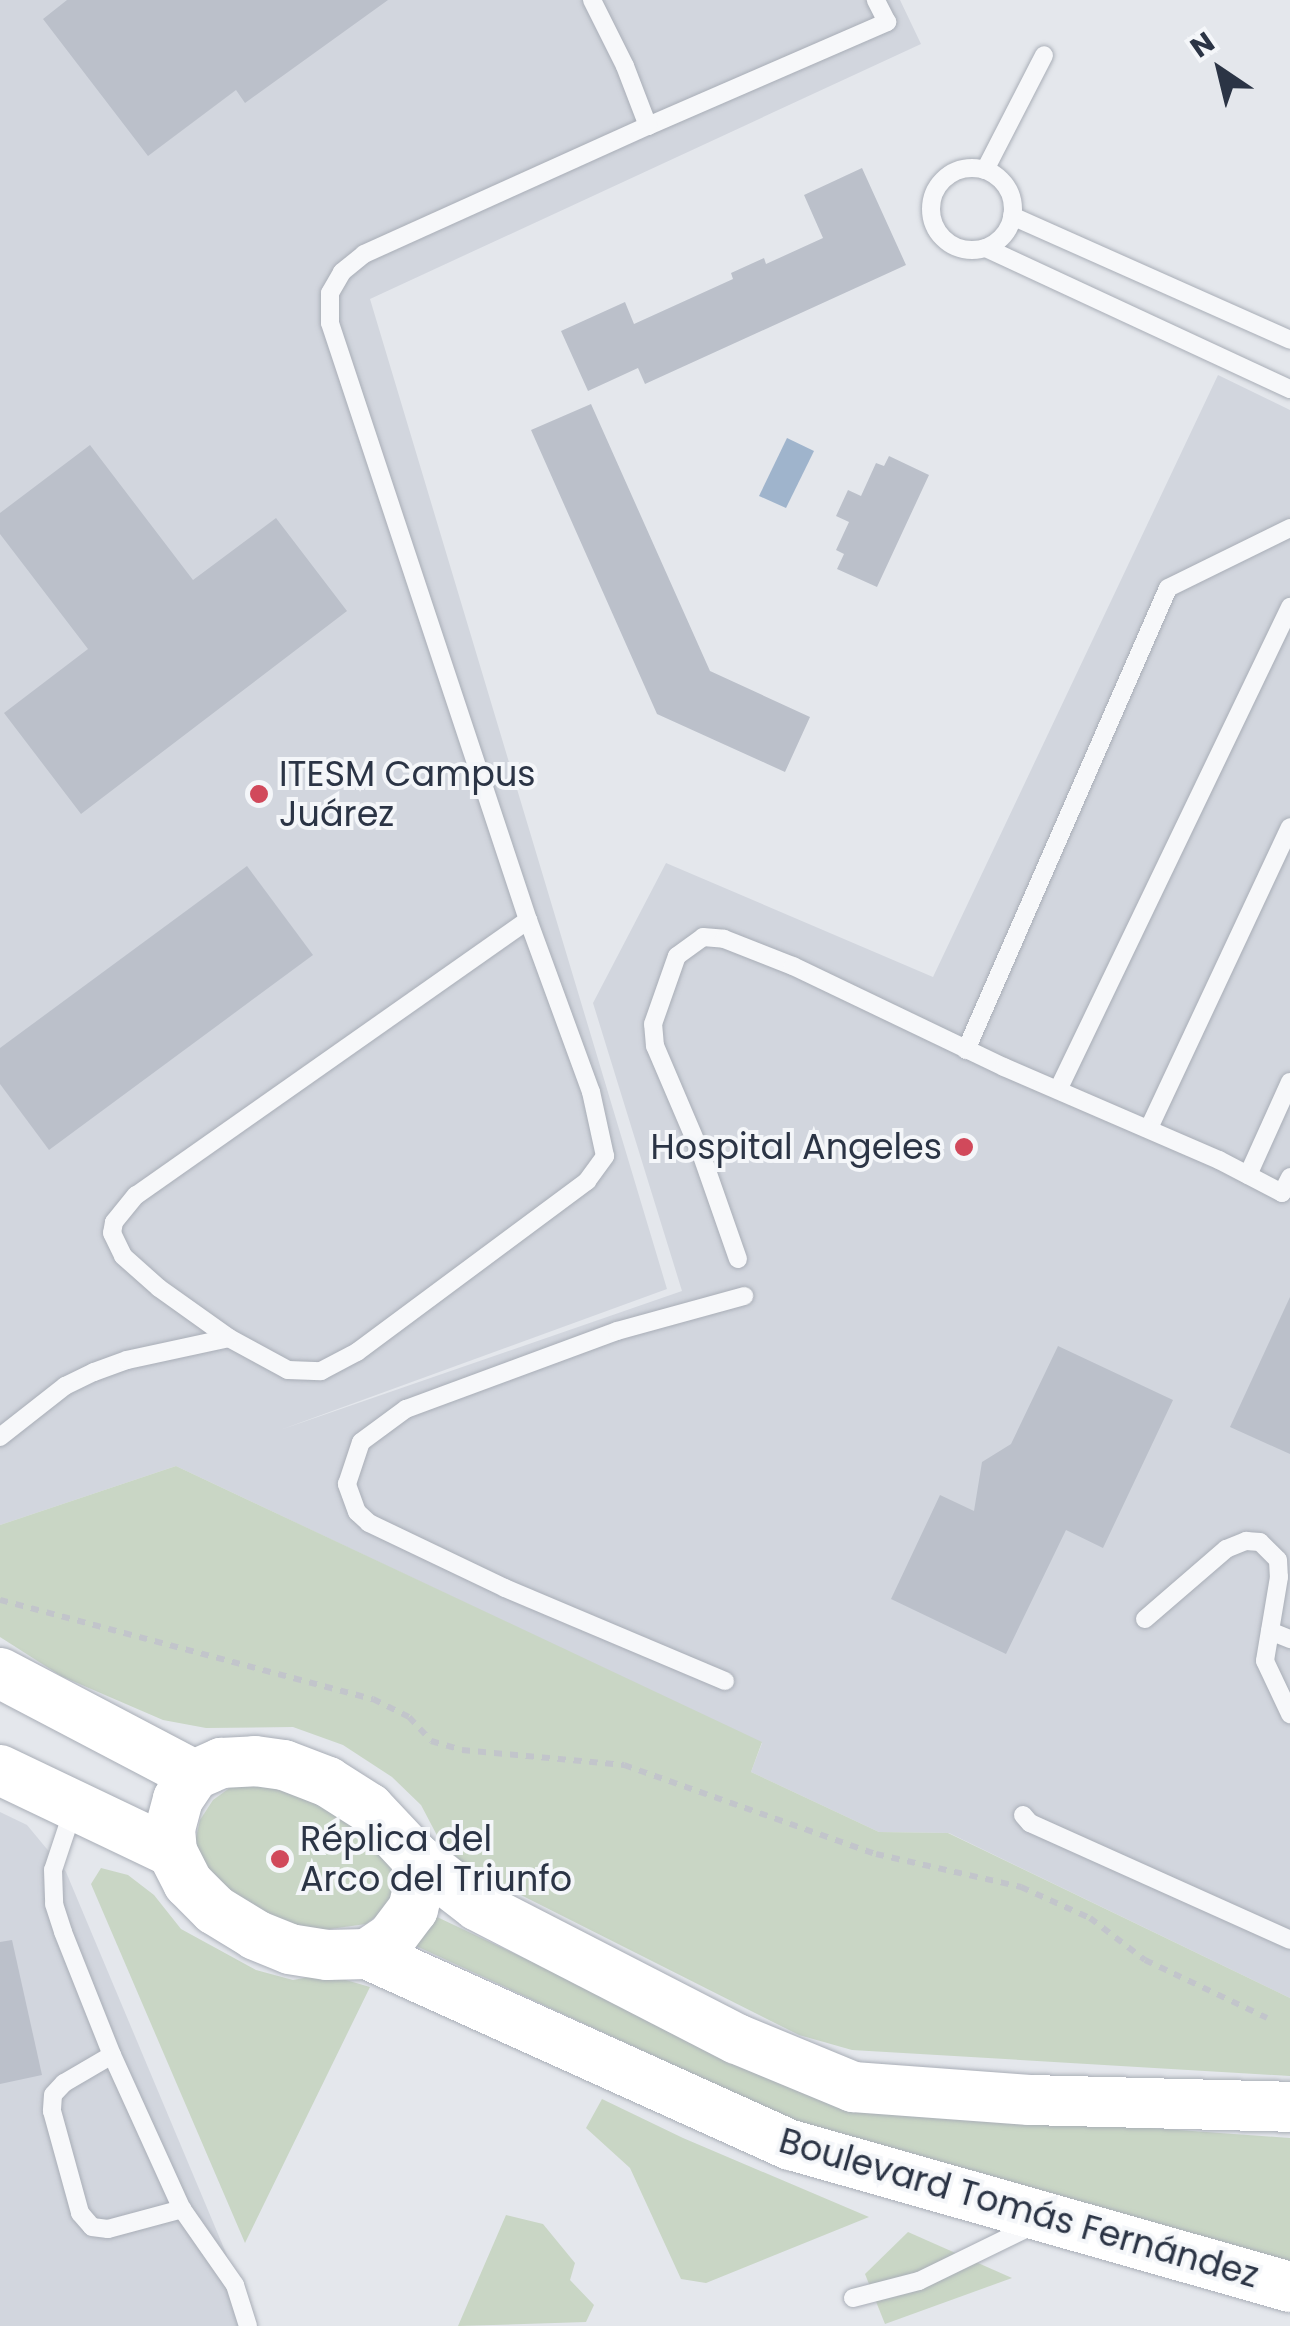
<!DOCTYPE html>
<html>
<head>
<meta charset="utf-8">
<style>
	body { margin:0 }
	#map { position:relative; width:1290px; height:2326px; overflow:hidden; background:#e4e7ec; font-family:Poppins,sans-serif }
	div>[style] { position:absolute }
	.built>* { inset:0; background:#d2d6de }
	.green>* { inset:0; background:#c9d6c5 }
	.water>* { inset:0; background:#9fb4cc }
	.building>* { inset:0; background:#bbc0ca }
	.path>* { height:6px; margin-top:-3px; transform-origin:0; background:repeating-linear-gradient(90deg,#c2c5cb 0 8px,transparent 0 16px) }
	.roads { filter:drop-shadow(0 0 2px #a9aeb7) drop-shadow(0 0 2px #a9aeb7) }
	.lane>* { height:18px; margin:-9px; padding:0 9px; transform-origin:9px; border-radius:9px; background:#f7f8fa }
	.lane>.ring { margin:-9px; padding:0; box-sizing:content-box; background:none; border:18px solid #f7f8fa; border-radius:50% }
	.secondary>* { height:50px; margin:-25px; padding:0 25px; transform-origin:25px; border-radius:25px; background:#fff }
	.dots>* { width:28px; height:28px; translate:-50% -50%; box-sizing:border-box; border:5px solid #f4f6f9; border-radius:50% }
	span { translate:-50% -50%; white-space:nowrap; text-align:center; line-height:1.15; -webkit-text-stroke:8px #f4f6f9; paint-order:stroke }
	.poi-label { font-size:35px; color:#2b3445 }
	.left { translate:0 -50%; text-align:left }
	.right { translate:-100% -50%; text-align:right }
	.street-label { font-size:35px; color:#2b3445 }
	.north { position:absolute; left:1170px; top:20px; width:100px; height:100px; -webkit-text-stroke:8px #f4f6f9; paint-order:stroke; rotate:325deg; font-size:28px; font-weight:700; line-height:40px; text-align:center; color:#2b3445 }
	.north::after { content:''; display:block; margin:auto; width:35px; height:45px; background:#2b3445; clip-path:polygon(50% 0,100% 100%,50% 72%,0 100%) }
</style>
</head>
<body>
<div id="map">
	<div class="built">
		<div style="clip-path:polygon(0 0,900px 0,921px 44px,370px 299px,667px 1289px,280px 1430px,682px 1291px,593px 1003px,666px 863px,933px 977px,1218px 375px,1290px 410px,1290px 1998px,949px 1833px,879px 1832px,751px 1772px,762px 1743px,176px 1466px,0 1525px)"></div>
		<div style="clip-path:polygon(0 1812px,27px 1825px,66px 1872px,226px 2253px,251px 2326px,0 2326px)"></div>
	</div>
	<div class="green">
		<div style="clip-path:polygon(176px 1466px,762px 1742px,751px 1772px,879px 1832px,948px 1833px,1290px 1998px,1290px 2076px,852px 2050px,799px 2035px,471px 1870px,441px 1843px,421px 1805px,392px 1777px,343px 1745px,293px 1727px,206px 1728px,163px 1720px,61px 1676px,0 1637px,0 1525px)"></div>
		<div style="clip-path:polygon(248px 1782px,310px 1796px,383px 1849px,394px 1877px,392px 1895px,383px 1911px,366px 1924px,323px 1930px,287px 1923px,216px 1889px,195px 1842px,200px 1820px,213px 1800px,231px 1787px)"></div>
		<div style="clip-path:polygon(101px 1868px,128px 1875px,154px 1895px,181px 1929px,256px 1970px,293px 1980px,325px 1974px,370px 1987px,245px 2243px,91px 1884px)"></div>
		<div style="clip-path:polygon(437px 1917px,798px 2087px,861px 2107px,1290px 2138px,1290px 2262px,806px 2126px,414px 1945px)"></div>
		<div style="clip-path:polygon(602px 2099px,683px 2138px,869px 2217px,706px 2283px,681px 2279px,630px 2168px,586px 2128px)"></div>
		<div style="clip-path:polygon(506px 2215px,543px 2224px,575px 2263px,570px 2280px,594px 2305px,586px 2322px,458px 2326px)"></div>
		<div style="clip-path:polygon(908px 2232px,1012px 2278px,885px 2324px,865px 2274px)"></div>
	</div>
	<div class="water">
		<div style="clip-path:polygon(787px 438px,814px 451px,786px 508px,759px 496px)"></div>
	</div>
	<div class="building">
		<div style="clip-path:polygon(67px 0,388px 0,245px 103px,236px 90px,148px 156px,43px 19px)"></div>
		<div style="clip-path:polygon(862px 168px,906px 265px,645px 384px,638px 368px,588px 391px,561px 331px,625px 302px,634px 324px,733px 279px,731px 273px,764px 258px,766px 264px,823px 238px,804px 195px)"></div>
		<div style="clip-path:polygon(591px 404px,710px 671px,810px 717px,785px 772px,657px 714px,531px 430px)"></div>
		<div style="clip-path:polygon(90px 445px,193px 580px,276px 518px,347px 611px,81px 814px,4px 713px,88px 649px,0 534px,0 513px)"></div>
		<div style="clip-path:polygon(889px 456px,929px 475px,877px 587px,837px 569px,844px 554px,836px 550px,849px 522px,836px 516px,848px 490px,861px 496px,876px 463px,884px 466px)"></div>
		<div style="clip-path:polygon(247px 866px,313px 955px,49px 1150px,0 1084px,0 1048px)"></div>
		<div style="clip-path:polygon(1290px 1297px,1290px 1454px,1230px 1427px)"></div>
		<div style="clip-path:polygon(1058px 1346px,1173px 1400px,1103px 1548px,1066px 1530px,1006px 1654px,891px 1599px,940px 1495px,974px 1511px,982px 1462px,1011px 1444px)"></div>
		<div style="clip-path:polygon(12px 1940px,42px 2075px,0 2084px,0 1942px)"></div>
	</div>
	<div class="path">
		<div style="left:0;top:1600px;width:386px;rotate:14.9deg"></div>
		<div style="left:373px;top:1699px;width:40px;rotate:26.6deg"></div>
		<div style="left:409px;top:1717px;width:33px;rotate:47deg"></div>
		<div style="left:431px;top:1741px;width:32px;rotate:16deg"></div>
		<div style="left:462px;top:1750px;width:163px;rotate:5.3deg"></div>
		<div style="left:624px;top:1765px;width:267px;rotate:19.5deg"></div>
		<div style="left:876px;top:1854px;width:149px;rotate:12.8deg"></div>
		<div style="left:1021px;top:1887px;width:76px;rotate:24.2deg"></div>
		<div style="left:1090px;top:1918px;width:69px;rotate:37.4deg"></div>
		<div style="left:1145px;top:1960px;width:135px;rotate:25.4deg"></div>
	</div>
	<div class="roads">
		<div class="lane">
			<div style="left:648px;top:126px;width:261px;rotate:-23.5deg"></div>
			<div style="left:887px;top:22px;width:25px;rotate:-117deg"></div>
			<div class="ring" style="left:931px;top:168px;width:64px;height:64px"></div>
			<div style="left:985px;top:170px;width:129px;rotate:-62.8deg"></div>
			<div style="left:1012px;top:216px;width:304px;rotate:24deg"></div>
			<div style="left:986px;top:248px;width:335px;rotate:24.9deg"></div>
			<div style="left:528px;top:920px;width:479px;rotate:144.9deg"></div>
			<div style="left:136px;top:1195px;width:35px;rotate:129deg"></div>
			<div style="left:114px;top:1222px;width:11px;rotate:100deg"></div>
			<div style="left:112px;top:1233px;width:25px;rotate:64deg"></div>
			<div style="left:123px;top:1256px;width:48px;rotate:41.6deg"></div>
			<div style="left:159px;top:1288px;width:86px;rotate:35.5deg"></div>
			<div style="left:229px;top:1338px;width:67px;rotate:28.5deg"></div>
			<div style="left:288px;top:1370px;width:33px;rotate:2deg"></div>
			<div style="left:321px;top:1371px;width:41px;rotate:-27.8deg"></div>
			<div style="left:357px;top:1352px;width:287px;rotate:-36.6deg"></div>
			<div style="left:587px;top:1181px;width:31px;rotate:-54deg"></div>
			<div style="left:605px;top:1156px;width:66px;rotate:-102.3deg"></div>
			<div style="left:591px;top:1092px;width:183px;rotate:-110.1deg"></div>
			<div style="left:528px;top:920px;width:629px;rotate:-108.35deg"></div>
			<div style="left:330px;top:323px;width:30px;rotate:-90deg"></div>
			<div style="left:330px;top:293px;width:24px;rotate:-60deg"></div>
			<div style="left:342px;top:272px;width:28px;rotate:-39deg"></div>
			<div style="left:364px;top:254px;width:312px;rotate:-24.3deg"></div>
			<div style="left:648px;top:126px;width:64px;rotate:-111deg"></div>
			<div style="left:625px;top:66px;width:74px;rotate:-116.6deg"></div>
			<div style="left:966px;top:1050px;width:504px;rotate:-66.38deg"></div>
			<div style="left:1168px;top:588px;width:136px;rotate:-26.2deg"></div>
			<div style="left:1058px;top:1090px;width:536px;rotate:-64.34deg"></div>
			<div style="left:1149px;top:1128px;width:332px;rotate:-64.9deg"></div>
			<div style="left:1248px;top:1175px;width:102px;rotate:-65.7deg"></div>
			<div style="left:738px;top:1259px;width:109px;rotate:-109.3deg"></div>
			<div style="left:702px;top:1156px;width:120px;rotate:-113.1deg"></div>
			<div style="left:655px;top:1046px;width:22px;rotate:-95deg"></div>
			<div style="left:653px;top:1024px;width:72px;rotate:-70.6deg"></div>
			<div style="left:677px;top:956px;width:32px;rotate:-36deg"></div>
			<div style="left:703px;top:937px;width:21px;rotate:5deg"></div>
			<div style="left:724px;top:939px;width:74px;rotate:21.4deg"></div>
			<div style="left:793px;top:966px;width:234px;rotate:25.6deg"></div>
			<div style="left:1004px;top:1067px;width:234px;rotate:23.4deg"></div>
			<div style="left:1219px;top:1160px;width:71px;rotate:27.6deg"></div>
			<div style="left:1282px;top:1193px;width:18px;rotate:-63deg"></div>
			<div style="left:0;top:1437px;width:83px;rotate:-38.1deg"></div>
			<div style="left:65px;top:1386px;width:32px;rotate:-26deg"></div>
			<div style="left:94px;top:1372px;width:35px;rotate:-20deg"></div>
			<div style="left:127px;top:1360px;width:104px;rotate:-12.2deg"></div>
			<div style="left:1145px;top:1619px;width:107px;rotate:-40.8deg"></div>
			<div style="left:1226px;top:1549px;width:22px;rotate:-22deg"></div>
			<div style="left:1246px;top:1541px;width:14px;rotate:4deg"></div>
			<div style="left:1260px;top:1542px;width:25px;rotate:45deg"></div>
			<div style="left:1278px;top:1560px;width:17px;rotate:87deg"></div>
			<div style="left:1279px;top:1577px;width:85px;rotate:99.5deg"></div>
			<div style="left:1265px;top:1661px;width:59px;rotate:64.7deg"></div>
			<div style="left:1270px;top:1631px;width:22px;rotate:22deg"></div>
			<div style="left:725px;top:1681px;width:239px;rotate:-157.1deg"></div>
			<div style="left:505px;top:1588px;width:151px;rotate:-154.5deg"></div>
			<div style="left:369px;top:1523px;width:16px;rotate:-137deg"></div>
			<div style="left:357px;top:1512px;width:30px;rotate:-110deg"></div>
			<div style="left:347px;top:1484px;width:44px;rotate:-71.6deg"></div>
			<div style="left:361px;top:1442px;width:56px;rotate:-36.3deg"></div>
			<div style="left:406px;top:1409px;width:225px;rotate:-20.3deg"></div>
			<div style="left:617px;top:1331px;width:132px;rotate:-15.4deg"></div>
			<div style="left:73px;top:1810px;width:63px;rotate:108.4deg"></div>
			<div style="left:53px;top:1870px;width:34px;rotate:88deg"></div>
			<div style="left:54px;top:1904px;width:29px;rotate:72deg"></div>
			<div style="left:63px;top:1932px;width:132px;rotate:68.3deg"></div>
			<div style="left:112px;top:2055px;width:169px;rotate:65.6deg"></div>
			<div style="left:182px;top:2209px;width:93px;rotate:55.1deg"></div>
			<div style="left:235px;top:2285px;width:43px;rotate:72.4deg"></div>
			<div style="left:1023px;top:1815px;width:11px;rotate:49deg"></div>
			<div style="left:1030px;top:1823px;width:285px;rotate:24.2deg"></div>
			<div style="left:112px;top:2055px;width:56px;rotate:149.7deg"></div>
			<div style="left:64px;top:2083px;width:16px;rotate:133deg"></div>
			<div style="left:53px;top:2095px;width:16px;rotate:94deg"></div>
			<div style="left:52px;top:2111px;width:106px;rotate:74.6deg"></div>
			<div style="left:80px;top:2213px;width:18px;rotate:49deg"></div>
			<div style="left:92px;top:2227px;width:16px;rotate:7deg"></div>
			<div style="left:108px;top:2229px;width:77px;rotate:-15.1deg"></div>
			<div style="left:853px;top:2298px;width:68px;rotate:-14.4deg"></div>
			<div style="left:919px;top:2281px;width:130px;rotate:-26deg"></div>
		</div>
		<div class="secondary">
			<div style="left:0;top:1673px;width:219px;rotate:27.7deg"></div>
			<div style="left:255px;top:1761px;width:29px;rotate:8deg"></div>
			<div style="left:284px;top:1765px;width:47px;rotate:21.1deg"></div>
			<div style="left:328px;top:1782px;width:49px;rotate:32.4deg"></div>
			<div style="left:369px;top:1808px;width:69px;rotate:46.8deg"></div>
			<div style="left:416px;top:1858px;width:27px;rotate:84deg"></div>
			<div style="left:419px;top:1885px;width:25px;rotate:104deg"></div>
			<div style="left:413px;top:1909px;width:36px;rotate:127deg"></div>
			<div style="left:391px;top:1938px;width:29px;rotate:146deg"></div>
			<div style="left:367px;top:1954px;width:40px;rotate:178.6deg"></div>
			<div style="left:327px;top:1955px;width:37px;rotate:-171deg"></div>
			<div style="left:290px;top:1949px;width:37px;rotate:-158deg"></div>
			<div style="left:256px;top:1935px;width:48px;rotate:-148.6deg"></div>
			<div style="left:215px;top:1910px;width:38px;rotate:-135deg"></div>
			<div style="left:188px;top:1883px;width:35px;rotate:-117deg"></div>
			<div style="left:172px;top:1852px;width:23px;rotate:-95deg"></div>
			<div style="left:170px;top:1829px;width:31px;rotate:-75deg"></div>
			<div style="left:178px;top:1799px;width:29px;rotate:-56deg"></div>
			<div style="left:194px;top:1775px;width:30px;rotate:-24deg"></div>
			<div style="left:221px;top:1763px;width:34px;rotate:-3deg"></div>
			<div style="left:0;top:1770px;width:191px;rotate:25.5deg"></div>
			<div style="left:416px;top:1858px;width:78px;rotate:37.7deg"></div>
			<div style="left:478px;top:1906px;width:291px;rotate:27.2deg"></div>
			<div style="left:737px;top:2039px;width:126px;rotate:22.5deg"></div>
			<div style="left:853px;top:2087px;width:177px;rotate:4.2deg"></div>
			<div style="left:1030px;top:2100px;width:260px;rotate:1.5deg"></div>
			<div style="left:367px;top:1954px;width:465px;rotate:24.3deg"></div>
			<div style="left:791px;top:2145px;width:519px;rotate:15.88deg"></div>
		</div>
	</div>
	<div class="dots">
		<div style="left:259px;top:794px;background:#d1495b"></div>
		<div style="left:964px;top:1147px;background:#d1495b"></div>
		<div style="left:280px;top:1859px;background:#d1495b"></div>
	</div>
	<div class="poi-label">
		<span class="left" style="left:279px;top:794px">ITESM Campus<br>Juárez</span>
		<span class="right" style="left:942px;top:1147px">Hospital Angeles</span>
		<span class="left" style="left:300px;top:1859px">Réplica del<br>Arco del Triunfo</span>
	</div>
	<div class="street-label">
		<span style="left:1019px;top:2208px;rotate:16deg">Boulevard Tomás Fernández</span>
	</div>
	<div class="north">N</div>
</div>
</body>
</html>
